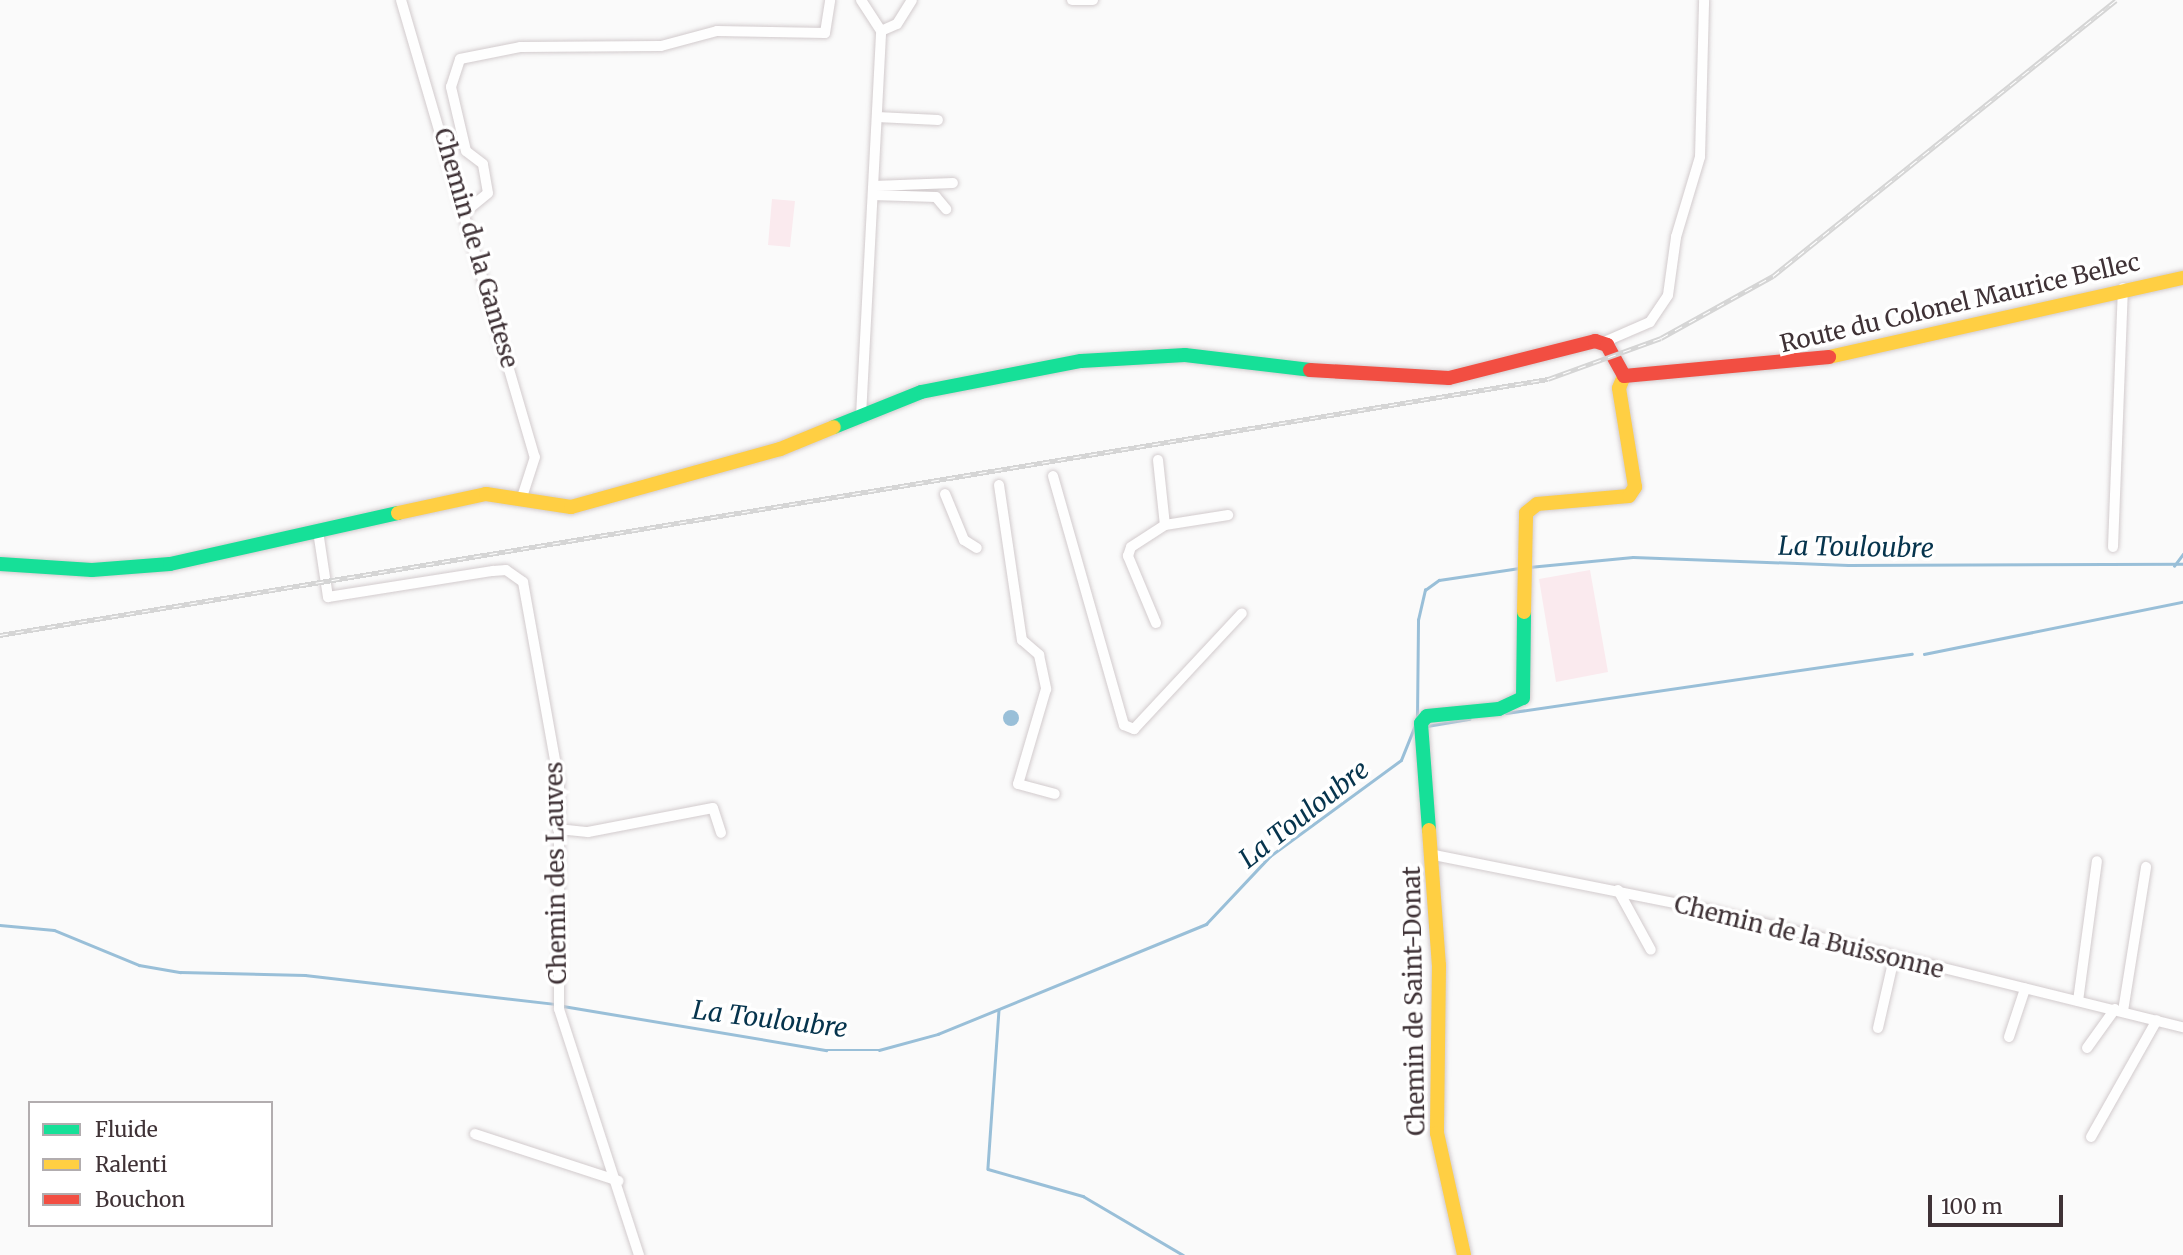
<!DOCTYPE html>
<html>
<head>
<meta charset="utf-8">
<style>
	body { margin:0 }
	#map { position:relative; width:2183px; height:1255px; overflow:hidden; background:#fafafa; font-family:Merriweather,serif }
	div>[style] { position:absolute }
	.green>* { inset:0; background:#faeaee }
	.water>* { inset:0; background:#99bfd8 }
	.round { border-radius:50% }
	.stream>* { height:2.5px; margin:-1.25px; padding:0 1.25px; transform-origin:1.25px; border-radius:1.25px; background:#99bfd8 }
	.roads { filter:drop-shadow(0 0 2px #d2cbcd) drop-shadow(0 0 2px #d2cbcd) }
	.street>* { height:10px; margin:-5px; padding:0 5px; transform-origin:5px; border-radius:5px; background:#fefefe }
	.fast>* { height:14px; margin:-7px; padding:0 7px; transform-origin:7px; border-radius:7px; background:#16e098 }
	.slow>* { height:14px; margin:-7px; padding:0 7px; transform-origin:7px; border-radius:7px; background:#ffcf43 }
	.jam>* { height:14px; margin:-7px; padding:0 7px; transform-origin:7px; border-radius:7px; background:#f24e42 }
	.rail>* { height:5px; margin-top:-2.5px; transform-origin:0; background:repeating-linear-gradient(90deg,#fff 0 8px,#d5d5d5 0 16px); box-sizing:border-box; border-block:2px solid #d5d5d5 }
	span { translate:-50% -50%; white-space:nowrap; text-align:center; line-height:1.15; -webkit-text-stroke:7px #fff; paint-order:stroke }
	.street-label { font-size:24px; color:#3f3236 }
	.water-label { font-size:26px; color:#06344d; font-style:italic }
	.legend { position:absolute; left:28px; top:1101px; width:245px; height:126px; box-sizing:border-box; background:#fff; border:2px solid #b2adaf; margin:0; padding:9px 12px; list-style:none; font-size:21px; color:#3f3236 }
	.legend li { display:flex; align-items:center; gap:14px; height:35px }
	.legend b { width:35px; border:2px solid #b2adaf }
	.scale { position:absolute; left:1928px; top:1195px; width:135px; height:32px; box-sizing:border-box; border:4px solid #3f3236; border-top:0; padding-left:9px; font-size:21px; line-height:24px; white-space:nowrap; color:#3f3236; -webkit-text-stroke:5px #fff; paint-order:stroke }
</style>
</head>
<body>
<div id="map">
	<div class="green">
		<div style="clip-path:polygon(772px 199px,795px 201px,790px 247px,768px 245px)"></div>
		<div style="clip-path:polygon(1590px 570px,1608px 672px,1556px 682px,1539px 579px)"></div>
	</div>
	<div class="water">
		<div class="round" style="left:1003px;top:710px;width:16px;height:16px"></div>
	</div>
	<div class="stream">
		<div style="left:2174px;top:566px;width:15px;rotate:-53deg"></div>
		<div style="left:1529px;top:567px;width:104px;rotate:-5.5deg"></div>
		<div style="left:1633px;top:557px;width:215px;rotate:2.1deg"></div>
		<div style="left:1848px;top:565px;width:335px;rotate:-0.2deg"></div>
		<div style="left:1924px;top:654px;width:264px;rotate:-11.4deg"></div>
		<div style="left:1506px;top:713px;width:410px;rotate:-8.3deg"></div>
		<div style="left:1417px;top:718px;width:98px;rotate:-89.4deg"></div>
		<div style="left:1418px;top:620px;width:31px;rotate:-77deg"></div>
		<div style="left:1425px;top:590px;width:17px;rotate:-36deg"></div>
		<div style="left:1439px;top:580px;width:81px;rotate:-8.5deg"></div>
		<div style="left:1427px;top:726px;width:43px;rotate:-9.5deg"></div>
		<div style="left:0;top:925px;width:54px;rotate:5.3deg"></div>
		<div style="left:54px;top:930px;width:92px;rotate:22.4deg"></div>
		<div style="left:139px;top:965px;width:42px;rotate:9.7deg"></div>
		<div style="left:180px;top:972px;width:125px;rotate:1.4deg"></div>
		<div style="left:305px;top:975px;width:253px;rotate:6.6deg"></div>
		<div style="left:563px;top:1006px;width:267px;rotate:9.5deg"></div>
		<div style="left:826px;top:1050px;width:53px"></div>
		<div style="left:879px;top:1050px;width:61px;rotate:-15.2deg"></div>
		<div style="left:938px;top:1034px;width:290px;rotate:-22.3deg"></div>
		<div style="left:1206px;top:924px;width:93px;rotate:-46.7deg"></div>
		<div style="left:1270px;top:856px;width:162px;rotate:-36.2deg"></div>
		<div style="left:1401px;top:760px;width:35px;rotate:-68deg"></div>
		<div style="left:999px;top:1010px;width:159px;rotate:94deg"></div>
		<div style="left:988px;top:1169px;width:99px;rotate:15.9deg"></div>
		<div style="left:1083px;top:1196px;width:116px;rotate:30.5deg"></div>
	</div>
	<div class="roads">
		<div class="street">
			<div style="left:401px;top:0;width:476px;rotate:73.7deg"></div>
			<div style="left:535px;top:457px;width:42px;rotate:108deg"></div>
			<div style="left:861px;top:0;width:37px;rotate:57deg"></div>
			<div style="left:1072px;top:0;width:21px"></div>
			<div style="left:877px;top:117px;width:61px;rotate:2.8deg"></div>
			<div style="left:874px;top:186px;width:79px;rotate:-2.2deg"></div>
			<div style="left:873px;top:195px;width:63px;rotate:1.8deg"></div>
			<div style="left:936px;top:197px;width:16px;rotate:50deg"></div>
			<div style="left:466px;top:211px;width:28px;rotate:-39deg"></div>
			<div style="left:488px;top:193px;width:29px;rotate:-100deg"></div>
			<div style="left:483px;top:164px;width:21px;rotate:-143deg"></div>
			<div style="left:466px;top:151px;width:66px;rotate:-103.2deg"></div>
			<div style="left:451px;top:87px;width:29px;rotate:-72deg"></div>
			<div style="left:460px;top:59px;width:61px;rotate:-11.3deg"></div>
			<div style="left:520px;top:47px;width:141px;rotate:-0.4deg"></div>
			<div style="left:661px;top:46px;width:58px;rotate:-15deg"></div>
			<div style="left:717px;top:31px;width:108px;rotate:1.1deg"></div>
			<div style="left:825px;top:33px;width:33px;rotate:-81deg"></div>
			<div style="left:1604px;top:342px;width:50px;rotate:-23.5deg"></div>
			<div style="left:1650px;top:322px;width:32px;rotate:-56deg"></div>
			<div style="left:1668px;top:295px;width:59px;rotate:-82.1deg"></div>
			<div style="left:1676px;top:237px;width:84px;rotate:-73.3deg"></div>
			<div style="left:1700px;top:157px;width:157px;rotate:-88.5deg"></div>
			<div style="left:861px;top:416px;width:386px;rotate:-87deg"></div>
			<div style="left:881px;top:31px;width:17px;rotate:-24deg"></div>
			<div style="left:897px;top:24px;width:28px;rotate:-58deg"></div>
			<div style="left:1158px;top:460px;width:65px;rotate:83.9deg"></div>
			<div style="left:1165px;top:525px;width:64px;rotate:-9deg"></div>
			<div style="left:1053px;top:476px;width:259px;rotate:74.1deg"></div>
			<div style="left:1124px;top:725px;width:11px;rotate:22deg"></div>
			<div style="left:1134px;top:729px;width:158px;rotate:-47deg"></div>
			<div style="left:999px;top:485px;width:157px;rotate:81.6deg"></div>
			<div style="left:1022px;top:640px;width:23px;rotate:41deg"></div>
			<div style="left:1039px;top:655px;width:35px;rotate:78deg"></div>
			<div style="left:1046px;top:689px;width:99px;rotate:106.4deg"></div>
			<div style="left:1018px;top:784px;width:38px;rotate:15deg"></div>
			<div style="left:945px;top:494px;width:50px;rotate:67.6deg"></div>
			<div style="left:964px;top:540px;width:15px;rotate:32deg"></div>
			<div style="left:318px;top:531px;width:67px;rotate:81.4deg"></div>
			<div style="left:328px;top:597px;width:167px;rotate:-9deg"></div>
			<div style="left:493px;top:571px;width:13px;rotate:-4deg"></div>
			<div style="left:506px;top:570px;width:21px;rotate:35deg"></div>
			<div style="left:523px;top:582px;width:203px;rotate:79.8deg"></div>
			<div style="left:559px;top:782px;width:227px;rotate:90deg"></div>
			<div style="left:559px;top:1009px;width:259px;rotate:72deg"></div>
			<div style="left:2113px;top:547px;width:259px;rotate:-87.8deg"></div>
			<div style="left:1156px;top:623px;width:73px;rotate:-112.7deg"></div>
			<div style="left:1128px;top:556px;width:9px;rotate:-72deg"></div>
			<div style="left:1131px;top:547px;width:40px;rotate:-32.9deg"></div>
			<div style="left:558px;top:829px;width:30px;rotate:6deg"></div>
			<div style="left:588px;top:832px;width:127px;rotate:-10.9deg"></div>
			<div style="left:713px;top:808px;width:26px;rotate:72deg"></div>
			<div style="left:1434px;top:855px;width:280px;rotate:11.3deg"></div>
			<div style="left:1709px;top:910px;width:488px;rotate:13.9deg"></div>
			<div style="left:1618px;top:890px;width:68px;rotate:61.2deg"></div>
			<div style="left:2078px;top:1001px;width:141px;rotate:-82.3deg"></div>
			<div style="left:2123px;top:1011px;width:146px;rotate:-80.9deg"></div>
			<div style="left:1878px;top:1028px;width:72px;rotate:-77.1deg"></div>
			<div style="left:2009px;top:1037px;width:51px;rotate:-71.6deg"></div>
			<div style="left:2087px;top:1048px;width:48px;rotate:-54.3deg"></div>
			<div style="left:475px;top:1134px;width:151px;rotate:18.1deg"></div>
			<div style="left:2091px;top:1137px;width:134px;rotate:-60.6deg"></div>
		</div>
		<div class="fast">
			<div style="left:834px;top:427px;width:94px;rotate:-21.9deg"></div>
			<div style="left:921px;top:392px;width:163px;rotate:-11deg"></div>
			<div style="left:1081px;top:361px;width:104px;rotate:-3.3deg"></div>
			<div style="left:1185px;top:355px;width:126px;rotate:6.8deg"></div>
			<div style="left:0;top:564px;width:92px;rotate:3.7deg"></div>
			<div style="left:92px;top:570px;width:78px;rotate:-4.4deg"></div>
			<div style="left:170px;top:564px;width:234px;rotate:-12.6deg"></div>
			<div style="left:1429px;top:830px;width:107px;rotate:-94.3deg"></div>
			<div style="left:1421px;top:723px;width:9px;rotate:-49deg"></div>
			<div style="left:1427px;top:716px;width:72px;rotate:-5.6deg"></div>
			<div style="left:1499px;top:709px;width:26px;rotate:-25deg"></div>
			<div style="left:1523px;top:698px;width:86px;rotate:-89.3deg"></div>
		</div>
		<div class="slow">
			<div style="left:1829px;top:357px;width:363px;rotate:-12.6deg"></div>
			<div style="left:398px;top:513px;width:90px;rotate:-12.2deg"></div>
			<div style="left:486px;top:494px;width:86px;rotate:8.7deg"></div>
			<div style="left:571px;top:507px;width:217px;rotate:-15.5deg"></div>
			<div style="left:780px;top:449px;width:58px;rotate:-22.2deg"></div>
			<div style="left:1524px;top:612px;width:99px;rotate:-88.8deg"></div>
			<div style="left:1526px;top:513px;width:14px;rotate:-39deg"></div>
			<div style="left:1537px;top:504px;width:92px;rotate:-5deg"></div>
			<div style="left:1629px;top:496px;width:11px;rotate:-56deg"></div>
			<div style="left:1635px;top:487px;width:100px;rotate:-99.2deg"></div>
			<div style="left:1619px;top:388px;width:13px;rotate:-67deg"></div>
			<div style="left:1429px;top:830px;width:135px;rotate:85.8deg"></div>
			<div style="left:1439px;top:965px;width:168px;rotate:90.7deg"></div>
			<div style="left:1437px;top:1133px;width:125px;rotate:77.5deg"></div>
		</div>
		<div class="jam">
			<div style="left:1310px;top:370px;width:139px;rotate:3.3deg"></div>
			<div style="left:1449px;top:378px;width:151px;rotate:-14.2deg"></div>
			<div style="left:1595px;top:341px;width:13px;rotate:18deg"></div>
			<div style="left:1607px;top:345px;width:35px;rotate:61deg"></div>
			<div style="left:1624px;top:376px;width:206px;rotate:-5.3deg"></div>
		</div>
	</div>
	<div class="rail">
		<div style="left:0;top:635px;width:1569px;rotate:-9.39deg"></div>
		<div style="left:1548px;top:379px;width:120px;rotate:-19.9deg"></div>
		<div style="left:1661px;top:338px;width:128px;rotate:-29deg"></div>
		<div style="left:1773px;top:276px;width:440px;rotate:-38.8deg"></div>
	</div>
	<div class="street-label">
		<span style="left:476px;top:248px;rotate:74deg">Chemin de la Gantese</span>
		<span style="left:1960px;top:303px;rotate:-13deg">Route du Colonel Maurice Bellec</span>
		<span style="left:556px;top:873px;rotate:-91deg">Chemin des Lauves</span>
		<span style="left:1809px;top:937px;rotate:14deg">Chemin de la Buissonne</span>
		<span style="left:1414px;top:1001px;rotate:-91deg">Chemin de Saint-Donat</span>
	</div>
	<div class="water-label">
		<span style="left:1856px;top:547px;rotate:1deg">La Touloubre</span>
		<span style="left:1304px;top:814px;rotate:-38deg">La Touloubre</span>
		<span style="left:770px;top:1019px;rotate:7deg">La Touloubre</span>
	</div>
	<ul class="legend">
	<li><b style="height:9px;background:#16e098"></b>Fluide</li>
	<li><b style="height:9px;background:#ffcf43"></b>Ralenti</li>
	<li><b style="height:9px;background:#f24e42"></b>Bouchon</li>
	</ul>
	<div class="scale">100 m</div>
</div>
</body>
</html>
